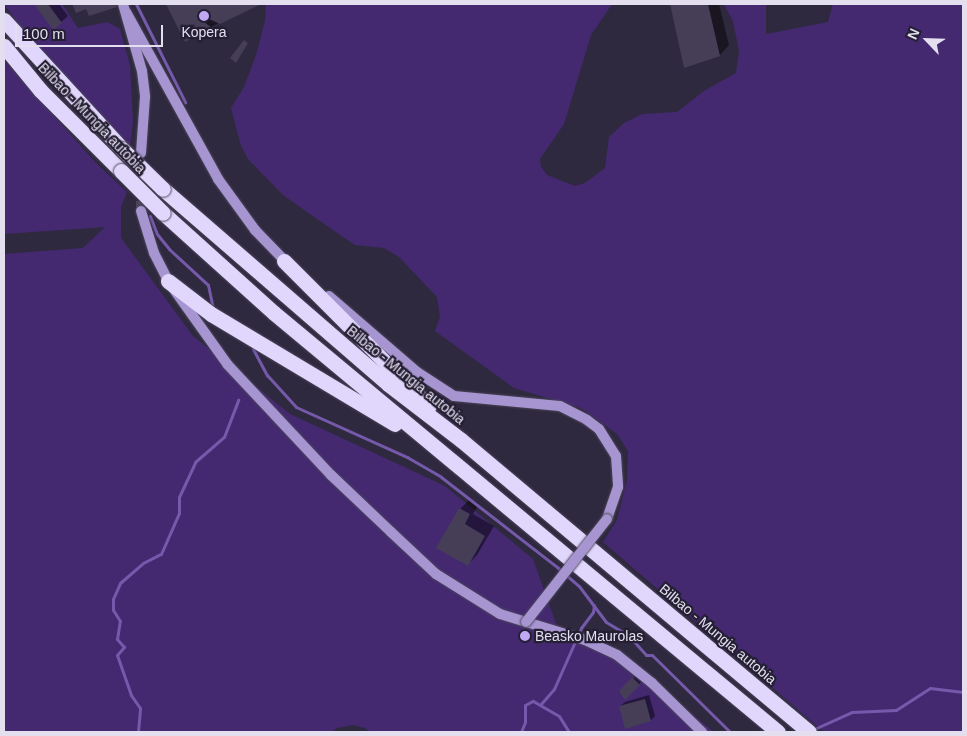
<!DOCTYPE html>
<html>
<head>
<meta charset="utf-8">
<style>
	body { margin:0 }
	#map { position:relative; width:967px; height:736px; overflow:hidden; background:#2f293f; font-family:Helvetica,sans-serif }
	div>[style] { position:absolute }
	.green>* { inset:0; background:#442971 }
	.shadow>* { inset:0; background:#0007 }
	.stream>* { height:3px; margin:-1.5px; padding:0 1.5px; transform-origin:1.5px; border-radius:1.5px; background:#7559ab }
	.building>* { inset:0; background:#453e56 }
	.secondary-tunnel>* { height:10px; margin-top:-5px; transform-origin:0; background:repeating-linear-gradient(90deg,#4a4459 0 10px,transparent 0 15px) }
	.roads { filter:drop-shadow(0 0 1px #4c465b) drop-shadow(0 0 1px #4c465b) }
	.secondary>* { height:10px; margin:-5px; padding:0 5px; transform-origin:5px; border-radius:5px; background:#a695d0 }
	.highway>* { height:15px; margin:-7.5px; padding:0 7.5px; transform-origin:7.5px; border-radius:7.5px; background:#e1d7fc }
	.bridges { filter:drop-shadow(0 0 1px #4c465b) drop-shadow(0 0 1px #4c465b) }
	.secondary-bridge>* { height:10px; margin:-5px; padding:0 5px; transform-origin:5px; border-radius:5px; background:#a695d0 }
	.highway-bridge>* { height:15px; margin:-7.5px; padding:0 7.5px; transform-origin:7.5px; border-radius:7.5px; background:#e1d7fc }
	.dots>* { width:14px; height:14px; translate:-50% -50%; box-sizing:border-box; border:2px solid #251f34; border-radius:50% }
	span { translate:-50% -50%; white-space:nowrap; text-align:center; line-height:1.15; -webkit-text-stroke:4.5px #251f34; paint-order:stroke }
	.poi-label { font-size:14px; color:#e3dfee }
	.left { translate:0 -50%; text-align:left }
	.street-label { font-size:14px; color:#e3dfee }
	.frame { position:absolute; inset:0; border:5px solid #e3dfee; pointer-events:none }
	.north { position:absolute; left:902px; top:15px; width:50px; height:50px; -webkit-text-stroke:4px #251f34; paint-order:stroke; rotate:294deg; font-size:14px; font-weight:700; line-height:20px; text-align:center; color:#e3dfee }
	.north::after { content:''; display:block; margin:auto; width:18px; height:22px; background:#e3dfee; clip-path:polygon(50% 0,100% 100%,50% 72%,0 100%) }
	.scale { position:absolute; left:15px; top:25px; width:148px; height:22px; box-sizing:border-box; border:2px solid #e3dfee; border-top:0; padding-left:6px; font-size:15px; line-height:18px; white-space:nowrap; color:#e3dfee; -webkit-text-stroke:4px #251f34; paint-order:stroke }
</style>
</head>
<body>
<div id="map">
	<div class="green">
		<div style="clip-path:polygon(4px 4px,62px 4px,78px 28px,107px 22px,120px 29px,130px 65px,133px 121px,130px 147px,24px 31px)"></div>
		<div style="clip-path:polygon(266px 4px,612px 4px,591px 35px,564px 124px,540px 159px,541px 167px,547px 175px,575px 186px,585px 183px,605px 168px,609px 137px,624px 123px,642px 114px,677px 112px,704px 91px,736px 73px,739px 51px,733px 21px,724px 4px,766px 4px,766px 34px,828px 22px,833px 4px,963px 4px,963px 732px,824px 732px,603px 542px,617px 520px,627px 480px,628px 451px,617px 434px,581px 408px,514px 388px,435px 331px,440px 317px,437px 297px,399px 257px,384px 248px,355px 245px,340px 235px,283px 195px,248px 159px,241px 146px,231px 108px,244px 87px,256px 55px,265px 21px)"></div>
		<div style="clip-path:polygon(4px 61px,97px 164px,127px 192px,121px 207px,121px 238px,193px 336px,290px 414px,445px 486px,533px 559px,560px 635px,592px 638px,605px 644px,714px 732px,370px 732px,365px 728px,353px 725px,337px 728px,331px 732px,4px 732px,4px 254px,83px 248px,105px 227px,4px 234px)"></div>
	</div>
	<div class="shadow">
		<div style="clip-path:polygon(36px 4px,59px 4px,68px 16px,54px 28px)"></div>
		<div style="clip-path:polygon(168px 4px,255px 4px,186px 40px)"></div>
		<div style="clip-path:polygon(671px 4px,719px 4px,729px 45px,720px 55px,685px 66px)"></div>
		<div style="clip-path:polygon(470px 499px,479px 504px,473px 514px,494px 526px,477px 555px,467px 565px,438px 548px,460px 509px)"></div>
		<div style="clip-path:polygon(638px 673px,643px 680px,626px 698px,621px 691px)"></div>
		<div style="clip-path:polygon(649px 695px,655px 716px,651px 720px,620px 706px,625px 702px)"></div>
	</div>
	<div class="stream">
		<div style="left:136px;top:4px;width:110px;rotate:63.4deg"></div>
		<div style="left:150px;top:216px;width:19px;rotate:69deg"></div>
		<div style="left:157px;top:234px;width:19px;rotate:51deg"></div>
		<div style="left:169px;top:249px;width:53px;rotate:42.7deg"></div>
		<div style="left:208px;top:285px;width:24px;rotate:78deg"></div>
		<div style="left:253px;top:349px;width:30px;rotate:62deg"></div>
		<div style="left:267px;top:375px;width:43px;rotate:47.8deg"></div>
		<div style="left:296px;top:407px;width:122px;rotate:24.2deg"></div>
		<div style="left:407px;top:457px;width:39px;rotate:30deg"></div>
		<div style="left:441px;top:477px;width:147px;rotate:37.8deg"></div>
		<div style="left:557px;top:567px;width:29px;rotate:41deg"></div>
		<div style="left:579px;top:586px;width:45px;rotate:53.1deg"></div>
		<div style="left:606px;top:622px;width:27px;rotate:31deg"></div>
		<div style="left:629px;top:636px;width:25px;rotate:48deg"></div>
		<div style="left:646px;top:655px;width:6px"></div>
		<div style="left:652px;top:655px;width:110px;rotate:44.6deg"></div>
		<div style="left:540px;top:705px;width:21px;rotate:-49deg"></div>
		<div style="left:554px;top:689px;width:67px;rotate:-66.1deg"></div>
		<div style="left:581px;top:628px;width:20px;rotate:-53deg"></div>
		<div style="left:593px;top:612px;width:7px;rotate:-82deg"></div>
		<div style="left:812px;top:730px;width:44px;rotate:-24.2deg"></div>
		<div style="left:852px;top:712px;width:44px;rotate:-2.6deg"></div>
		<div style="left:896px;top:710px;width:40px;rotate:-32.9deg"></div>
		<div style="left:930px;top:688px;width:33px;rotate:7deg"></div>
		<div style="left:138px;top:732px;width:24px;rotate:-85deg"></div>
		<div style="left:140px;top:708px;width:16px;rotate:-125deg"></div>
		<div style="left:131px;top:695px;width:42px;rotate:-109.3deg"></div>
		<div style="left:117px;top:655px;width:11px;rotate:-49deg"></div>
		<div style="left:124px;top:647px;width:11px;rotate:-131deg"></div>
		<div style="left:117px;top:639px;width:18px;rotate:-81deg"></div>
		<div style="left:120px;top:621px;width:13px;rotate:-122deg"></div>
		<div style="left:113px;top:610px;width:11px;rotate:-90deg"></div>
		<div style="left:113px;top:599px;width:17px;rotate:-66deg"></div>
		<div style="left:120px;top:583px;width:30px;rotate:-41deg"></div>
		<div style="left:143px;top:563px;width:20px;rotate:-27deg"></div>
		<div style="left:161px;top:554px;width:45px;rotate:-66.3deg"></div>
		<div style="left:179px;top:513px;width:16px;rotate:-90deg"></div>
		<div style="left:179px;top:497px;width:38px;rotate:-65deg"></div>
		<div style="left:195px;top:462px;width:38px;rotate:-41deg"></div>
		<div style="left:224px;top:437px;width:40px;rotate:-69deg"></div>
		<div style="left:521px;top:732px;width:11px;rotate:-68deg"></div>
		<div style="left:525px;top:722px;width:17px;rotate:-90deg"></div>
		<div style="left:525px;top:705px;width:9px;rotate:-27deg"></div>
		<div style="left:533px;top:701px;width:30px;rotate:30deg"></div>
		<div style="left:559px;top:716px;width:19px;rotate:58deg"></div>
	</div>
	<div class="building">
		<div style="clip-path:polygon(34px 4px,48px 4px,62px 23px,53px 30px)"></div>
		<div style="clip-path:polygon(72px 4px,116px 4px,117px 7px,89px 16px,86px 9px,76px 13px)"></div>
		<div style="clip-path:polygon(166px 4px,261px 4px,220px 24px,200px 15px,199px 18px,212px 28px,185px 42px)"></div>
		<div style="clip-path:polygon(670px 4px,708px 4px,720px 56px,684px 68px)"></div>
		<div style="clip-path:polygon(244px 40px,248px 43px,236px 63px,230px 58px)"></div>
		<div style="clip-path:polygon(459px 508px,470px 514px,465px 524px,485px 536px,468px 566px,436px 548px)"></div>
		<div style="clip-path:polygon(632px 677px,640px 685px,625px 700px,619px 691px)"></div>
		<div style="clip-path:polygon(645px 699px,651px 721px,625px 729px,619px 706px)"></div>
	</div>
	<div class="secondary-tunnel">
		<div style="left:141px;top:211px;width:47px;rotate:-90deg"></div>
	</div>
	<div class="roads">
		<div class="secondary">
			<div style="left:123px;top:4px;width:70px;rotate:74.2deg"></div>
			<div style="left:142px;top:71px;width:26px;rotate:83deg"></div>
			<div style="left:145px;top:97px;width:56px;rotate:94.1deg"></div>
			<div style="left:126px;top:12px;width:191px;rotate:61.1deg"></div>
			<div style="left:218px;top:179px;width:63px;rotate:54deg"></div>
			<div style="left:255px;top:230px;width:47px;rotate:45.9deg"></div>
			<div style="left:141px;top:211px;width:44px;rotate:72.8deg"></div>
			<div style="left:154px;top:253px;width:31px;rotate:63deg"></div>
			<div style="left:168px;top:281px;width:103px;rotate:54.5deg"></div>
			<div style="left:228px;top:365px;width:151px;rotate:46.9deg"></div>
			<div style="left:331px;top:475px;width:83px;rotate:43.5deg"></div>
			<div style="left:391px;top:532px;width:62px;rotate:43deg"></div>
			<div style="left:436px;top:574px;width:75px;rotate:32deg"></div>
			<div style="left:500px;top:614px;width:89px;rotate:17deg"></div>
			<div style="left:585px;top:640px;width:35px;rotate:25deg"></div>
			<div style="left:617px;top:655px;width:45px;rotate:38.7deg"></div>
			<div style="left:652px;top:683px;width:70px;rotate:44.4deg"></div>
			<div style="left:329px;top:296px;width:116px;rotate:40.8deg"></div>
			<div style="left:417px;top:372px;width:44px;rotate:33deg"></div>
			<div style="left:454px;top:396px;width:106px;rotate:5.4deg"></div>
			<div style="left:560px;top:406px;width:30px;rotate:27deg"></div>
			<div style="left:587px;top:420px;width:15px;rotate:37deg"></div>
			<div style="left:599px;top:429px;width:32px;rotate:58deg"></div>
			<div style="left:616px;top:456px;width:31px;rotate:86deg"></div>
			<div style="left:618px;top:487px;width:34px;rotate:109deg"></div>
		</div>
		<div class="highway">
			<div style="left:4px;top:20px;width:175px;rotate:47.5deg"></div>
			<div style="left:4px;top:46px;width:57px;rotate:50.7deg"></div>
			<div style="left:40px;top:90px;width:115px;rotate:45deg"></div>
			<div style="left:163px;top:189px;width:298px;rotate:40.9deg"></div>
			<div style="left:388px;top:384px;width:92px;rotate:37.5deg"></div>
			<div style="left:461px;top:440px;width:454px;rotate:40deg"></div>
			<div style="left:163px;top:213px;width:149px;rotate:42deg"></div>
			<div style="left:274px;top:313px;width:655px;rotate:39.74deg"></div>
			<div style="left:284px;top:261px;width:205px;rotate:45deg"></div>
			<div style="left:168px;top:281px;width:54px;rotate:37.5deg"></div>
			<div style="left:211px;top:314px;width:214px;rotate:30.9deg"></div>
		</div>
	</div>
	<div class="bridges">
		<div class="secondary-bridge">
			<div style="left:526px;top:622px;width:131px;rotate:-51.8deg"></div>
		</div>
		<div class="highway-bridge">
			<div style="left:122px;top:149px;width:57px;rotate:44.3deg"></div>
			<div style="left:121px;top:171px;width:59px;rotate:45deg"></div>
		</div>
	</div>
	<div class="dots">
		<div style="left:204px;top:16px;background:#bfa9f4"></div>
		<div style="left:525px;top:636px;background:#bfa9f4"></div>
	</div>
	<div class="poi-label">
		<span style="left:204px;top:32px">Kopera</span>
		<span class="left" style="left:535px;top:636px">Beasko Maurolas</span>
	</div>
	<div class="street-label">
		<span style="left:92px;top:118px;rotate:46deg">Bilbao - Mungia autobia</span>
		<span style="left:406px;top:375px;rotate:39deg">Bilbao - Mungia autobia</span>
		<span style="left:718px;top:634px;rotate:40deg">Bilbao - Mungia autobia</span>
	</div>
	<div class="frame"></div>
	<div class="north">N</div>
	<div class="scale">100 m</div>
</div>
</body>
</html>
